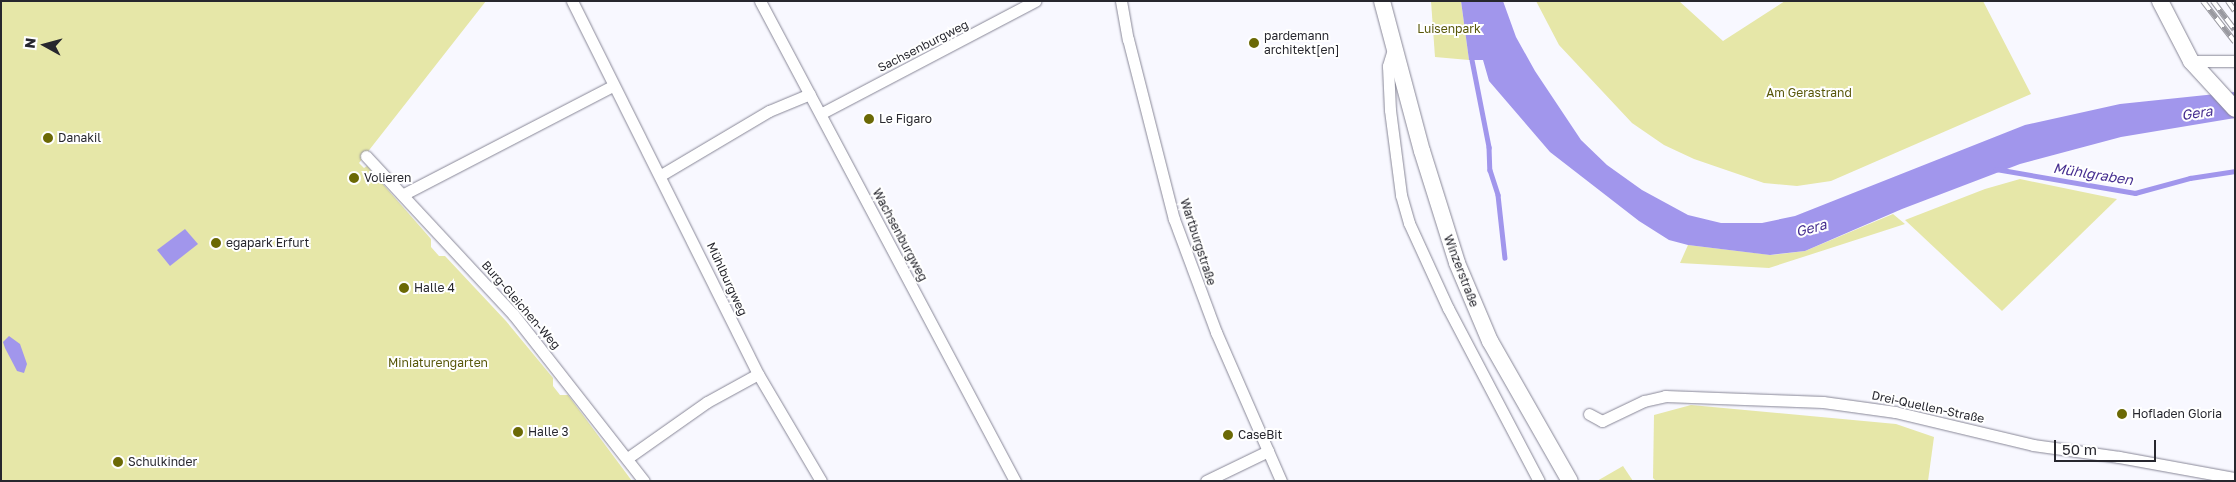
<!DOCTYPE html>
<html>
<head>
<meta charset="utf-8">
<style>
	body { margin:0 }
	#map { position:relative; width:2236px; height:482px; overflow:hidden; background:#f8f8ff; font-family:"Golos Text",sans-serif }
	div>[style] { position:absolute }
	.green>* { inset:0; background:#e6e7a8 }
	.water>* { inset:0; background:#a196ec }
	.stream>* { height:4.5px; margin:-2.25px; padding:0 2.25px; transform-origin:2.25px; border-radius:2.25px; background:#a196ec }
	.roads { filter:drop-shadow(0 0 1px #888797) drop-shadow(0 0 1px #888797) }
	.street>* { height:11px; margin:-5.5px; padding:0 5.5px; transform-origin:5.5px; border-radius:5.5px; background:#fff }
	.secondary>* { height:16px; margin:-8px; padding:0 8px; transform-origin:8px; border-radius:8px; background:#fff }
	.rail>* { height:5.5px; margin-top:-2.75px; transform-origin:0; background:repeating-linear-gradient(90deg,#fff 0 11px,#9999a0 0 22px); box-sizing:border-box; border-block:1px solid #9999a0 }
	.dots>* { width:14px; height:14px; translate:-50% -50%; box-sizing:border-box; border:2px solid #fff; border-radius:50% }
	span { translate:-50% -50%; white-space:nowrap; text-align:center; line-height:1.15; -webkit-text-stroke:4px #fff; paint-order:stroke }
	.park-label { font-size:12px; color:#58570a }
	.poi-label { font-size:12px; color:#27272e }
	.left { translate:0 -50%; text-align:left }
	.street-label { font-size:12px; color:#27272e }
	.water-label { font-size:14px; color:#462e90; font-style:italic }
	.frame { position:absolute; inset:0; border:2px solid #27272e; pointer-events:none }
	.north { position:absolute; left:20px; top:20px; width:50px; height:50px; -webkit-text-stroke:4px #fff; paint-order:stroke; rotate:277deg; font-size:14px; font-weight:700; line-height:20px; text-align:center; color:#27272e }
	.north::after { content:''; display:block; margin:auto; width:18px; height:22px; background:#27272e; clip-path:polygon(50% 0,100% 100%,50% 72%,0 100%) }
	.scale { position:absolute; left:2054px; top:440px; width:102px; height:22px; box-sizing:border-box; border:2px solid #27272e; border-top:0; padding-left:6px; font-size:15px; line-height:18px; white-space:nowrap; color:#27272e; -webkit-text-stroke:4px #fff; paint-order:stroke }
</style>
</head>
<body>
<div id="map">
	<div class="green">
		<div style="clip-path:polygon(1px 1px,486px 1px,359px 163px,364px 168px,367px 166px,431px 239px,431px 247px,439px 256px,445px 256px,506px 321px,553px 378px,553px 386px,560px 395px,568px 395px,632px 481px,1px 481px)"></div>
		<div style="clip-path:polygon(1431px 1px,1461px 1px,1469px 60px,1435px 57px)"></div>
		<div style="clip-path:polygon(1536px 1px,1679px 1px,1723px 41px,1785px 1px,1983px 1px,2031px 94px,1831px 181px,1797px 186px,1764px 183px,1694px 159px,1664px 145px,1632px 123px,1559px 45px)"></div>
		<div style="clip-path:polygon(2020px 179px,2117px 199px,2002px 311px,1905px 220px,1985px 189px)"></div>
		<div style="clip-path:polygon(1893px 214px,1905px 224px,1769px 268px,1680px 263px,1688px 245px,1771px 255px,1805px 251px)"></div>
		<div style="clip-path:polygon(1691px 405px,1896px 424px,1934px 437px,1928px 481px,1656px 481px,1653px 478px,1654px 415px)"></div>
		<div style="clip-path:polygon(1623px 466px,1633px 481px,1597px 481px)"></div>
	</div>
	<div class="water">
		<div style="clip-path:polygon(1461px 1px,1503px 1px,1516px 37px,1535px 71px,1581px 140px,1607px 165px,1642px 190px,1688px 215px,1721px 223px,1762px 223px,1795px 216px,2025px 125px,2120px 104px,2235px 92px,2235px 118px,2121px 137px,2020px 164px,1902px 209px,1805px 251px,1770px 255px,1688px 245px,1669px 240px,1639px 221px,1550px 152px,1489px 81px,1483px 60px,1469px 60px)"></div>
		<div style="clip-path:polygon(185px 229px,198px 244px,170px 266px,157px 250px)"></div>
		<div style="clip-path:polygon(9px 336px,20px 344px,27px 364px,24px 373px,17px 371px,5px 348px,3px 342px)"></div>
	</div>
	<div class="stream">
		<div style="left:1472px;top:60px;width:89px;rotate:78.9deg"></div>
		<div style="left:1489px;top:147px;width:23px;rotate:88deg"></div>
		<div style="left:1490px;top:170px;width:26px;rotate:72deg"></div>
		<div style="left:1498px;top:195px;width:63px;rotate:83.7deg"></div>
		<div style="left:1996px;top:169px;width:141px;rotate:9.8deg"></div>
		<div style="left:2135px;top:193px;width:57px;rotate:-15.3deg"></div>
		<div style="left:2190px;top:178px;width:46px;rotate:-8.8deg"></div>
	</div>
	<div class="roads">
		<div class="street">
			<div style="left:572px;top:1px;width:417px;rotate:63.5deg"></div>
			<div style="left:758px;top:374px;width:124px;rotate:59.5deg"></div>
			<div style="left:760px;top:1px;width:544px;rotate:62.02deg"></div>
			<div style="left:1121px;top:1px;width:39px;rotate:80deg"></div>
			<div style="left:1128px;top:39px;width:186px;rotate:75.7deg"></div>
			<div style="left:1174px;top:219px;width:121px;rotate:69.6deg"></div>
			<div style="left:1216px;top:332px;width:163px;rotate:66.4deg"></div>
			<div style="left:1394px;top:46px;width:21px;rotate:107deg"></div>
			<div style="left:1388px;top:66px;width:44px;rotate:87.4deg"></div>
			<div style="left:1390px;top:110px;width:86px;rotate:82.6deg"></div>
			<div style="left:1401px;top:195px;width:29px;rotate:74deg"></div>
			<div style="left:1409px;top:223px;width:94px;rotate:65.4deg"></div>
			<div style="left:1448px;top:308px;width:195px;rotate:62.3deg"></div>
			<div style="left:2191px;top:61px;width:44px"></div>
			<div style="left:822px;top:113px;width:241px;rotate:-27.7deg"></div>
			<div style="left:366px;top:156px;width:216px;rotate:47.1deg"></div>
			<div style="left:513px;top:314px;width:212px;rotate:51.9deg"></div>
			<div style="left:661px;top:175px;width:126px;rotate:-30.7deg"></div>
			<div style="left:769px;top:111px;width:44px;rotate:-22.5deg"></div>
			<div style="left:404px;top:194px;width:234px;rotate:-27.4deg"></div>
			<div style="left:1589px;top:414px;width:15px;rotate:28deg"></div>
			<div style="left:1602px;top:421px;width:47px;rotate:-25.5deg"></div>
			<div style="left:1644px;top:401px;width:22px;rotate:-13deg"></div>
			<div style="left:1665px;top:396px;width:158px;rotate:2.2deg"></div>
			<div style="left:1823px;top:402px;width:73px;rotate:7.9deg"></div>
			<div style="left:1895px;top:412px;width:142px;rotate:13.4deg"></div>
			<div style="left:2033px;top:445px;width:87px;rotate:7.9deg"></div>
			<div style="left:2119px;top:457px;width:118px;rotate:10.3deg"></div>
			<div style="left:629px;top:457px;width:95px;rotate:-35.2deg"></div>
			<div style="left:707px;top:402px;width:58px;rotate:-28.8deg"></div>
			<div style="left:1206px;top:481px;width:69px;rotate:-25.8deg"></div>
		</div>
		<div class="secondary">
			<div style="left:1382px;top:1px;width:155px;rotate:75.1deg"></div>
			<div style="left:1422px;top:151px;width:117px;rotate:72.6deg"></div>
			<div style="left:1457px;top:263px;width:85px;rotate:67.1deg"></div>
			<div style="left:1490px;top:341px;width:161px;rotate:60.3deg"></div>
			<div style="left:2160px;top:1px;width:68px;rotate:62.7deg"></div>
			<div style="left:2191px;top:61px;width:65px;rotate:47.5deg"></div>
		</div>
	</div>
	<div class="rail">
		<div style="left:2203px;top:1px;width:52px;rotate:52deg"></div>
		<div style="left:2213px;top:1px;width:36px;rotate:53deg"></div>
		<div style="left:2228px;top:1px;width:12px;rotate:55deg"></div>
	</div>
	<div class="dots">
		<div style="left:1254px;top:43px;background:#6b6905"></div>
		<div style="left:869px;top:119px;background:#6b6905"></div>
		<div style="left:48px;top:138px;background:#6b6905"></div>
		<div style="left:354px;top:178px;background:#6b6905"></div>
		<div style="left:216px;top:243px;background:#6b6905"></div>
		<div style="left:404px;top:288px;background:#6b6905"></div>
		<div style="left:2122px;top:414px;background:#6b6905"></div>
		<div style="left:518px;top:432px;background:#6b6905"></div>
		<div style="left:1228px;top:435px;background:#6b6905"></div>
		<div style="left:118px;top:462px;background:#6b6905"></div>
	</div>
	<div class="park-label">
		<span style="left:1449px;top:29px">Luisenpark</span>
		<span style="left:1809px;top:93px">Am Gerastrand</span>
		<span style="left:438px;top:363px">Miniaturengarten</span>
	</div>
	<div class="poi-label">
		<span class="left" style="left:1264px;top:43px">pardemann<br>architekt[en]</span>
		<span class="left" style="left:879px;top:119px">Le Figaro</span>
		<span class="left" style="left:58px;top:138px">Danakil</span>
		<span class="left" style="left:364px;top:178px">Volieren</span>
		<span class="left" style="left:226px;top:243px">egapark Erfurt</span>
		<span class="left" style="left:414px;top:288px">Halle 4</span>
		<span class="left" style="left:2132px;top:414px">Hofladen Gloria</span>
		<span class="left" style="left:528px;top:432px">Halle 3</span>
		<span class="left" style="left:1238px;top:435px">CaseBit</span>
		<span class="left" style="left:128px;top:462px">Schulkinder</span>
	</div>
	<div class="street-label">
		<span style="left:923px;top:46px;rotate:-27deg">Sachsenburgweg</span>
		<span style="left:900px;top:235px;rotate:62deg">Wachsenburgweg</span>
		<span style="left:1198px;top:242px;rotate:72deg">Wartburgstraße</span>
		<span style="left:1461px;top:271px;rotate:69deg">Winzerstraße</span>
		<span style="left:727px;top:279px;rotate:65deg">Mühlburgweg</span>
		<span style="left:521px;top:305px;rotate:49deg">Burg-Gleichen-Weg</span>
		<span style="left:1928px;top:407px;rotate:12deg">Drei-Quellen-Straße</span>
	</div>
	<div class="water-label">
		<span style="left:2197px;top:113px;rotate:-9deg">Gera</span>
		<span style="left:2093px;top:174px;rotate:9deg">Mühlgraben</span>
		<span style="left:1811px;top:228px;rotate:-15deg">Gera</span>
	</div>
	<div class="frame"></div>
	<div class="north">N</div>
	<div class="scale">50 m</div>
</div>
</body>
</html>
